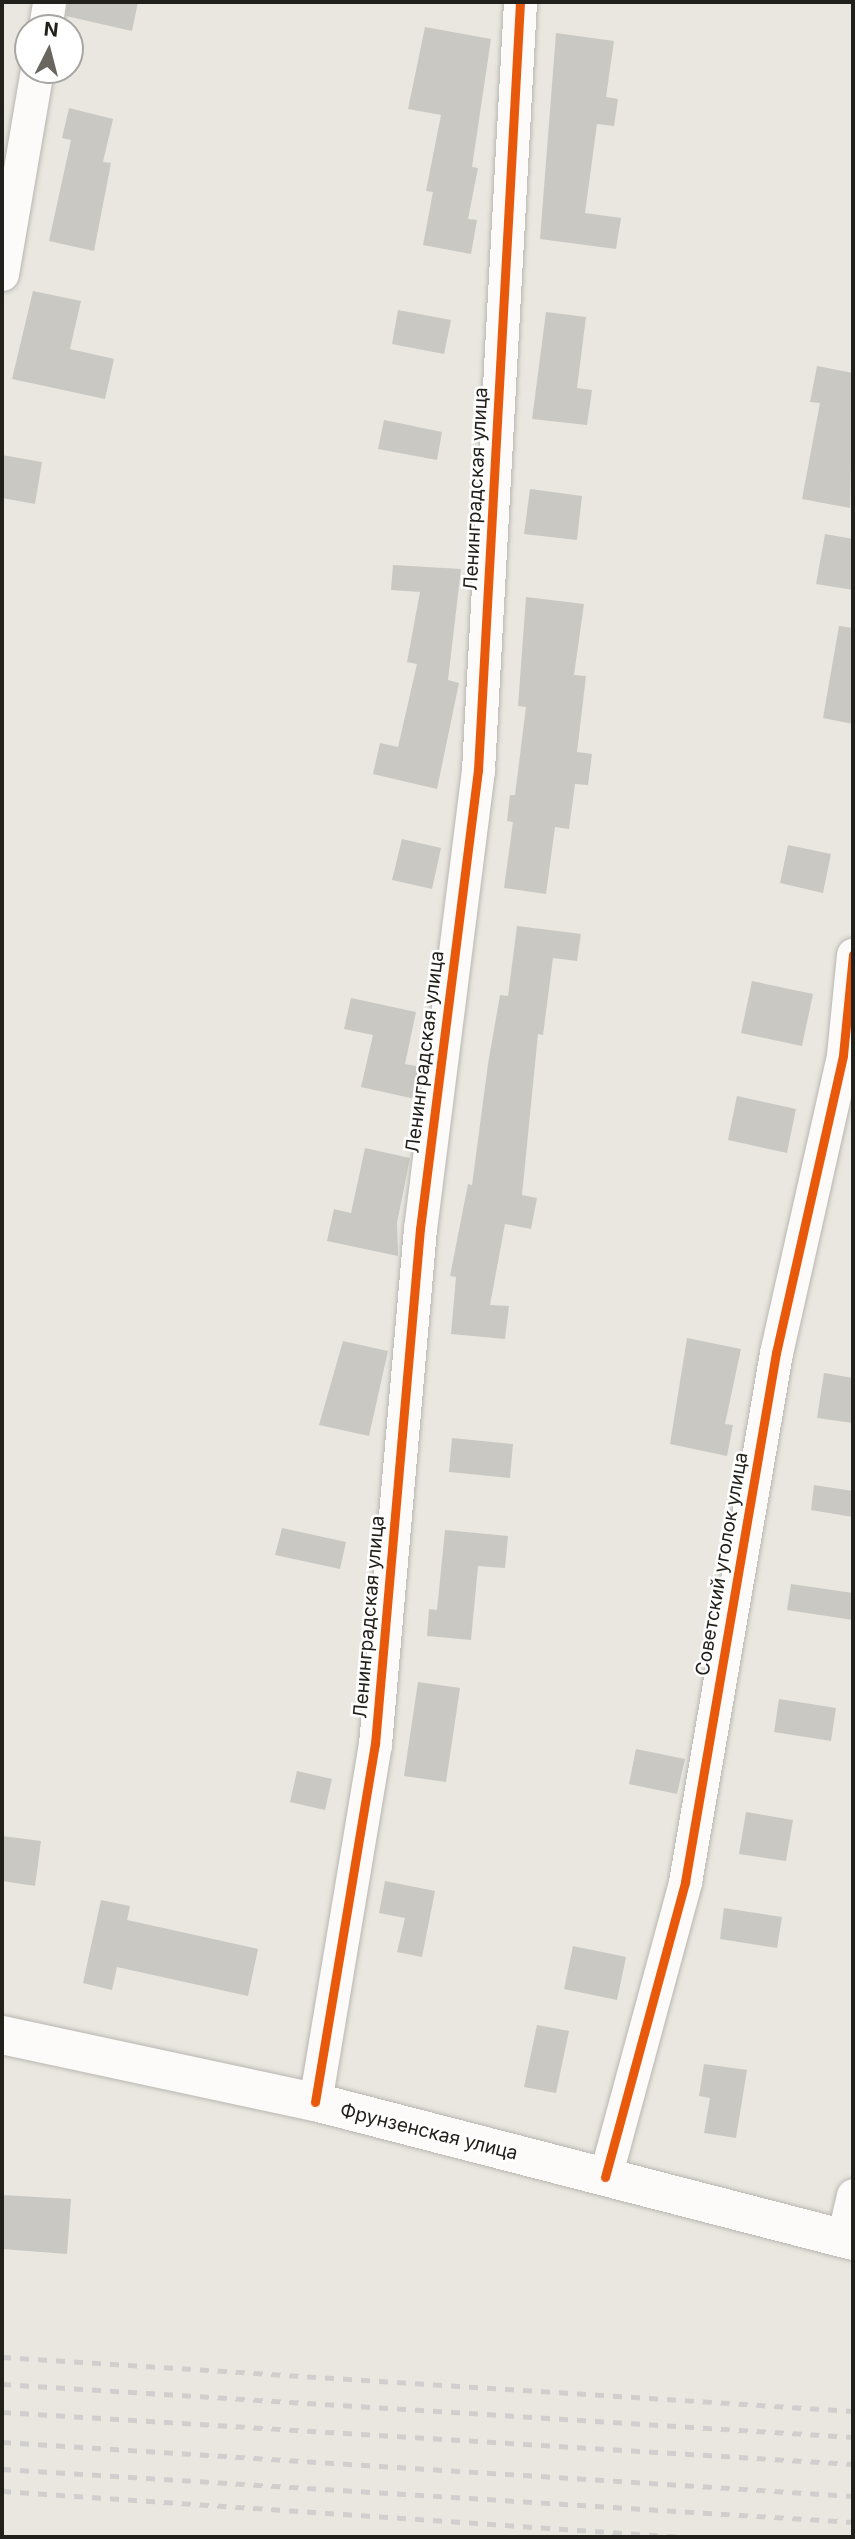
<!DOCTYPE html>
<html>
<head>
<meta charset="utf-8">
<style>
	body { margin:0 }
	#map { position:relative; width:855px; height:2539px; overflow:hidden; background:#eae7e0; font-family:Inter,sans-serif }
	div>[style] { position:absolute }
	.building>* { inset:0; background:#cac8c3 }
	.roads { filter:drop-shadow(0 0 2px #b8b6b0) drop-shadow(0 0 2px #b8b6b0) }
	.minor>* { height:33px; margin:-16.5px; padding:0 16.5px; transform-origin:16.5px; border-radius:16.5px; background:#fcfbfa }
	.tertiary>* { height:38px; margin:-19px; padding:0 19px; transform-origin:19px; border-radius:19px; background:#fcfbfa }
	.rail>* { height:5px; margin-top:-2.5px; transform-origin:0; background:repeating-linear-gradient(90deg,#d0cfcd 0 9px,transparent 0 18px) }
	.cycleway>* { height:9px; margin:-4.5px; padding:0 4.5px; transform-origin:4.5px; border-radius:4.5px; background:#e8590c }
	span { translate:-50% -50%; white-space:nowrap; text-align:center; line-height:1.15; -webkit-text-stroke:5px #fff; paint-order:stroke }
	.street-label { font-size:19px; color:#22201a }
	.frame { position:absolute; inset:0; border:4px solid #22201a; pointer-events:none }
	.north { position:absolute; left:14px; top:14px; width:70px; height:70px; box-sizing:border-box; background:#fff; border:2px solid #a7a6a3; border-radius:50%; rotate:6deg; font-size:19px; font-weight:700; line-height:28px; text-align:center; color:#22201a }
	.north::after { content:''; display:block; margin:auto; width:24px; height:32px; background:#68665f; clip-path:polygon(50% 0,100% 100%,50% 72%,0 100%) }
</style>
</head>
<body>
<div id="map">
	<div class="building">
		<div style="clip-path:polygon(68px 2px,138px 2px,132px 31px,66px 16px)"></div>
		<div style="clip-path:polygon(425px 27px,491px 39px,472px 167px,478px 168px,468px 219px,477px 220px,471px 254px,423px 245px,433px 192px,426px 191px,441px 115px,408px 109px)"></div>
		<div style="clip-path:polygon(556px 33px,614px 41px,606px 97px,618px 99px,614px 126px,597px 124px,585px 213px,621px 218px,616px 249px,540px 239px)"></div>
		<div style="clip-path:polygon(69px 108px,113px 119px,103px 162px,111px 163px,94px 251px,49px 241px,71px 140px,62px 138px)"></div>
		<div style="clip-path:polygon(33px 291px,81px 301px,70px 349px,114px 359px,105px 399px,12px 379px)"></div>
		<div style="clip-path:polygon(398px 310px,451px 320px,444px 354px,392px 344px)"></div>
		<div style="clip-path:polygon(546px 312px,586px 317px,577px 388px,592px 390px,587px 425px,532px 419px)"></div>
		<div style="clip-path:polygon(817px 366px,853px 373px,850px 508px,802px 499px,820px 403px,810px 402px)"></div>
		<div style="clip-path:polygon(384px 420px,442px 432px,437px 460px,378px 449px)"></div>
		<div style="clip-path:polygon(2px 455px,42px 462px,35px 504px,2px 498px)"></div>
		<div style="clip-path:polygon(530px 489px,582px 496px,577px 540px,524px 534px)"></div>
		<div style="clip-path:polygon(825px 534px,853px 539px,853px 590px,816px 584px)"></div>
		<div style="clip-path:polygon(393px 565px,461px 569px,448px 680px,459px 683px,437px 789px,373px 774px,380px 743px,398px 747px,417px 664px,407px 662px,420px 592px,391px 590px)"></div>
		<div style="clip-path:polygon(526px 597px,584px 604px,574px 675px,586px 676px,577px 752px,592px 754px,588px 785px,575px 784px,569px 829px,555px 827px,546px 894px,504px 888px,513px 822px,507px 821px,510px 795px,515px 795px,526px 707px,518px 706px)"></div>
		<div style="clip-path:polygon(839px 626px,853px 628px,853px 724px,823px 718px)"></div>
		<div style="clip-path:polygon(402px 839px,441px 848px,432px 889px,392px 880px)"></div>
		<div style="clip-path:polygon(788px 845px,831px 854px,823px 893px,780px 883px)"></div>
		<div style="clip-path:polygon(517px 926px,581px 934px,577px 961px,553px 958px,543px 1035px,538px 1034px,522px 1195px,537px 1198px,531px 1229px,505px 1224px,490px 1305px,509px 1306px,505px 1339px,451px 1334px,456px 1277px,450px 1276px,468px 1184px,472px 1185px,488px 1064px,500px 995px,508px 996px)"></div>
		<div style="clip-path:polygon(752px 981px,813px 994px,802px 1046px,741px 1033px)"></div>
		<div style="clip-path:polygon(351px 998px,416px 1012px,405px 1064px,421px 1067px,415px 1099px,361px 1087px,373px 1035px,344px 1029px)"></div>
		<div style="clip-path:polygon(737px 1096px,796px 1109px,787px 1153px,728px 1140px)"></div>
		<div style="clip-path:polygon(365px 1148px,410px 1158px,397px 1223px,398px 1256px,327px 1241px,334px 1209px,351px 1213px)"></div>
		<div style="clip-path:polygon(687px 1338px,741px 1349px,725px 1424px,733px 1425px,727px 1456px,670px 1444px)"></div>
		<div style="clip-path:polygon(343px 1341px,388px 1351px,369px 1436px,319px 1425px)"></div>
		<div style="clip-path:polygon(824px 1373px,853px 1378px,853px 1423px,817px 1418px)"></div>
		<div style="clip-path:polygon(452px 1438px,513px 1444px,510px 1478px,449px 1472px)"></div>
		<div style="clip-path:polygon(814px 1485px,853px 1491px,853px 1517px,811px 1510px)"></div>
		<div style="clip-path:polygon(282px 1528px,346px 1542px,340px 1569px,275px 1555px)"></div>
		<div style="clip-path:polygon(445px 1530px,508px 1536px,505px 1568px,478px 1566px,471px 1640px,427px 1636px,429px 1609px,437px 1610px)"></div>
		<div style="clip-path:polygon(791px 1584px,853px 1593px,853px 1620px,787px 1610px)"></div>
		<div style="clip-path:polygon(418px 1682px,460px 1688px,446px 1782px,404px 1776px)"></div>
		<div style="clip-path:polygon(779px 1699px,836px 1708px,831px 1741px,774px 1732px)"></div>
		<div style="clip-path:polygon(636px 1749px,685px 1759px,677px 1794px,629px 1784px)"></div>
		<div style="clip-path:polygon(297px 1771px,332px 1779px,325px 1810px,290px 1802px)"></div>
		<div style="clip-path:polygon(746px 1812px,793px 1820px,786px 1861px,739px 1854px)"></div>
		<div style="clip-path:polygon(2px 1836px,41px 1841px,35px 1886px,2px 1881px)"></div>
		<div style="clip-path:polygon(385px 1881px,435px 1891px,422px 1957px,397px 1952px,405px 1918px,379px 1913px)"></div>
		<div style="clip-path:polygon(101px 1900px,130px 1906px,127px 1920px,258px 1949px,248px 1996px,117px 1967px,112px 1990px,83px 1983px)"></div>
		<div style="clip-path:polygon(724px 1908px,782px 1917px,777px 1948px,720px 1939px)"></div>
		<div style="clip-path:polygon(573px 1946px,626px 1957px,617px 2000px,564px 1989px)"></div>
		<div style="clip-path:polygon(537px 2025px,569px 2031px,556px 2093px,524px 2087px)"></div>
		<div style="clip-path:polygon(704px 2064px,747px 2070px,736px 2138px,704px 2133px,710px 2098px,699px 2096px)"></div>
		<div style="clip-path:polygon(2px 2195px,71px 2199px,67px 2254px,2px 2249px)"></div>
	</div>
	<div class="roads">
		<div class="minor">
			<div style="left:45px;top:28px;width:26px;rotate:-81deg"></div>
			<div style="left:2px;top:274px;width:207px;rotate:-80.3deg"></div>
			<div style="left:315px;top:2102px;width:363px;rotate:-80.5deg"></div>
			<div style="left:375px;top:1744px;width:517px;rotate:-85.01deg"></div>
			<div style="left:420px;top:1229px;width:463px;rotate:-82.8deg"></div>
			<div style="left:478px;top:770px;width:769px;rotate:-86.87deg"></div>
			<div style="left:605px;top:2177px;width:306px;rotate:-74.8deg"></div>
			<div style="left:685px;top:1882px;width:537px;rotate:-80.24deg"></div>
			<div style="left:776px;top:1353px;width:305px;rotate:-77.3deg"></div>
			<div style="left:843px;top:1055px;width:101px;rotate:-84.3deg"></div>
			<div style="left:843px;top:2238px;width:44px;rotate:-76.9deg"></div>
		</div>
		<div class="tertiary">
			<div style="left:2px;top:2035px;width:320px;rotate:12.1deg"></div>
			<div style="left:315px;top:2102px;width:556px;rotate:14.49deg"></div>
		</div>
	</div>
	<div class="rail">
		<div style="left:2px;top:2357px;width:853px;rotate:3.63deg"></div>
		<div style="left:2px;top:2384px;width:853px;rotate:3.56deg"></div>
		<div style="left:2px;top:2412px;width:853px;rotate:3.5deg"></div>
		<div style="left:2px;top:2442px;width:853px;rotate:3.63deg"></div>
		<div style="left:2px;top:2469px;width:853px;rotate:3.56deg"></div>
		<div style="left:2px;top:2491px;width:682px;rotate:3.87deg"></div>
	</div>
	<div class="cycleway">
		<div style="left:315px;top:2102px;width:363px;rotate:-80.5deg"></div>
		<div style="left:375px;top:1744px;width:517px;rotate:-85.01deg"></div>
		<div style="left:420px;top:1229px;width:463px;rotate:-82.8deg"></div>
		<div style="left:478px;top:770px;width:769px;rotate:-86.87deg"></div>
		<div style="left:605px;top:2177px;width:306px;rotate:-74.8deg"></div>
		<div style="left:685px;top:1882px;width:537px;rotate:-80.24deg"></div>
		<div style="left:776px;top:1353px;width:305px;rotate:-77.3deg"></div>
		<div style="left:843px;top:1055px;width:101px;rotate:-84.3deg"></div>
	</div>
	<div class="street-label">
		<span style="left:476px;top:489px;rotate:-87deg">Ленинградская улица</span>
		<span style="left:425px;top:1052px;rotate:-83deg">Ленинградская улица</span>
		<span style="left:722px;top:1564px;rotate:-80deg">Советский уголок улица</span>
		<span style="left:369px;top:1617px;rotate:-85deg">Ленинградская улица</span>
		<span style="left:429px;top:2132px;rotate:14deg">Фрунзенская улица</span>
	</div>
	<div class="frame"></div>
	<div class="north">N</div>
</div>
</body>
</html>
